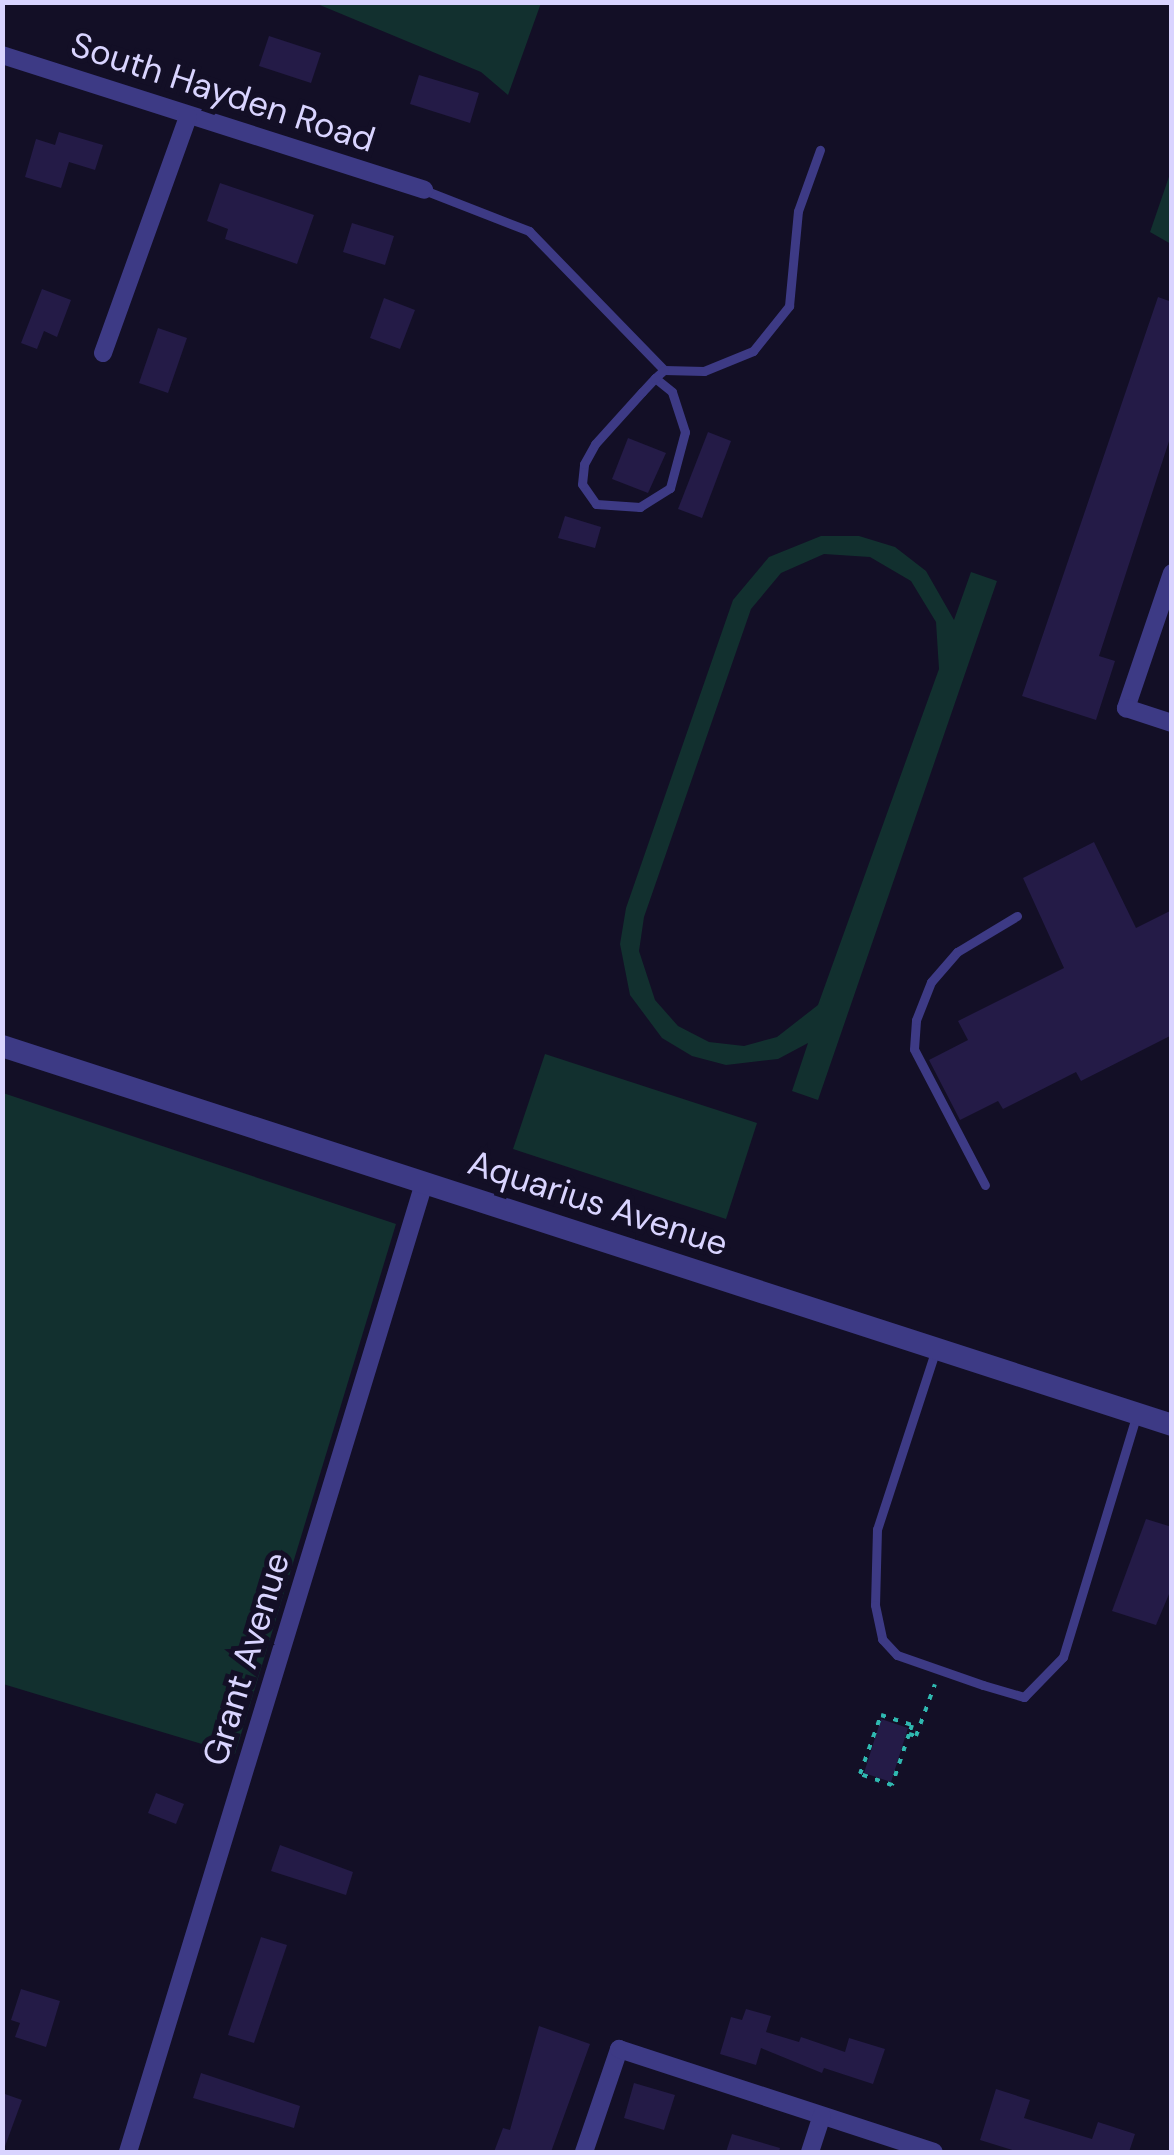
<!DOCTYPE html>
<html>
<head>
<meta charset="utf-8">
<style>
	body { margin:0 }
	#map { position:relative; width:1174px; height:2155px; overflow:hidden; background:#130f26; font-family:"DM Sans",sans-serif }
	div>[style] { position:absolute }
	.green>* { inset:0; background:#12302f }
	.building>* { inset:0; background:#241b47 }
	.path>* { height:4px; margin-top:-2px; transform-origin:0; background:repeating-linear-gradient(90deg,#2fb8b0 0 5px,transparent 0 13px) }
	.service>* { height:9px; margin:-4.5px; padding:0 4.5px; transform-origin:4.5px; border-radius:4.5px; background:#3d3a85 }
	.minor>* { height:18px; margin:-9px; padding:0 9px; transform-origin:9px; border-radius:9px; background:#3d3a85 }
	.tertiary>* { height:22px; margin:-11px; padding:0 11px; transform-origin:11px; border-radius:11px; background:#3d3a85 }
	span { translate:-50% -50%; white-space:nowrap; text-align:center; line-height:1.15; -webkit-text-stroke:10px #130f26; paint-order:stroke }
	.street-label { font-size:35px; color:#d9d4ff }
	.frame { position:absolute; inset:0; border:5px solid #d9d4ff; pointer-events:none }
</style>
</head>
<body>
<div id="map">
	<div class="green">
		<div style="clip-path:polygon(315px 3px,541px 2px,541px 3px,508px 95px,481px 72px)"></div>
		<div style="clip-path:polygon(1171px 171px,1171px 244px,1150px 232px)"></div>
		<div style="clip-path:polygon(evenodd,821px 536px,859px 536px,895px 547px,926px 571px,954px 620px,971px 572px,997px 581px,818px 1100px,792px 1091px,808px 1043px,778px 1059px,726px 1065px,692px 1056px,662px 1038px,630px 995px,620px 944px,626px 908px,733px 600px,769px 557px,821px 536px,824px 554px,870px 557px,911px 581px,936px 622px,939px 669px,818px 1005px,777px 1037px,744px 1046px,709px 1042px,678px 1026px,655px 1000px,639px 951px,644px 917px,751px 609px,781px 573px,824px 554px)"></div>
		<div style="clip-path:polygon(545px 1054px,757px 1123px,726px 1219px,513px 1149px)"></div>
		<div style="clip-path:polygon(3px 1093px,396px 1224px,235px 1754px,3px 1684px)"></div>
	</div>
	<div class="building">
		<div style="clip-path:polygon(269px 36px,321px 53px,311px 83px,259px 66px)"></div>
		<div style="clip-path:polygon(419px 75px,479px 93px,470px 123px,410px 104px)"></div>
		<div style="clip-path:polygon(59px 132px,103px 145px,95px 170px,69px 162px,61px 188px,25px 177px,36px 139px,55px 145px)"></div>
		<div style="clip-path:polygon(220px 183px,314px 215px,297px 264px,225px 239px,228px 229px,207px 221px)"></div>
		<div style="clip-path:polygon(352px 223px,394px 236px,385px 265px,343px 252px)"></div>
		<div style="clip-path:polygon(42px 289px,71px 300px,57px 337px,44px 331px,37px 349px,21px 343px)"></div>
		<div style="clip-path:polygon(1158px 297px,1172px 302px,1172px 432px,1099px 656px,1115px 661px,1096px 720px,1022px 696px)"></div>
		<div style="clip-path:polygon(384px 298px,415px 310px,400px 349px,370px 338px)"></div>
		<div style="clip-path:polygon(158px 328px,187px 338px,168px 393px,139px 383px)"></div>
		<div style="clip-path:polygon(708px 432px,731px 441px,702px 518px,678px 509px)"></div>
		<div style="clip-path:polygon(628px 438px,666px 453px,648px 493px,612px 479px)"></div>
		<div style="clip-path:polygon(565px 516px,601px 527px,595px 548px,558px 538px)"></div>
		<div style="clip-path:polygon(1094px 842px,1136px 928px,1172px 910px,1172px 1035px,1081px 1081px,1076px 1072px,1003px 1109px,998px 1101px,960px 1120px,929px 1060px,968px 1040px,958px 1021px,1064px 968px,1023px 878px)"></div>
		<div style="clip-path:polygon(1146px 1519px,1172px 1527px,1172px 1587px,1156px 1625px,1112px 1611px)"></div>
		<div style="clip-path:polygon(881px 1719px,908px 1728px,891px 1782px,864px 1773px)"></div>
		<div style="clip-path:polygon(156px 1793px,184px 1804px,176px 1824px,148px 1813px)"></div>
		<div style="clip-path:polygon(280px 1845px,353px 1872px,346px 1895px,271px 1871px)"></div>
		<div style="clip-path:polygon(261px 1937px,287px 1945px,254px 2043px,228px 2035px)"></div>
		<div style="clip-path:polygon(21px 1989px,60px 2001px,46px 2047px,15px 2037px,20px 2023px,11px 2020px)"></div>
		<div style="clip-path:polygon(746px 2009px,771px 2016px,766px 2032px,799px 2042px,801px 2037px,845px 2052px,849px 2038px,885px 2049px,873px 2084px,824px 2068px,822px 2073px,761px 2048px,756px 2065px,720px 2054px,731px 2017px,742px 2020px)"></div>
		<div style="clip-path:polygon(539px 2026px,590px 2044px,551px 2152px,494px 2152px,503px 2128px,510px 2130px)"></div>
		<div style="clip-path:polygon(201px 2073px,300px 2106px,294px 2128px,193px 2098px)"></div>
		<div style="clip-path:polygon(634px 2083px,675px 2095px,664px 2130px,624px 2118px)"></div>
		<div style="clip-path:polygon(996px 2089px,1030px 2100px,1024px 2118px,1092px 2139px,1098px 2122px,1135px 2134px,1129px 2152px,1019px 2152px,980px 2140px)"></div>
		<div style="clip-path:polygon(2px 2093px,22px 2100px,4px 2149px,2px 2149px)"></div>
		<div style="clip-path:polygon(732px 2134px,780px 2148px,779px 2152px,726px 2152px)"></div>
	</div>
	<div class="path">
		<div style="left:909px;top:1734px;width:54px;rotate:108.4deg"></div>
		<div style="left:892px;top:1785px;width:34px;rotate:-161deg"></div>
		<div style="left:860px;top:1774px;width:63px;rotate:-70.4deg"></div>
		<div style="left:881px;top:1715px;width:33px;rotate:18deg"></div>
		<div style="left:912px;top:1725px;width:9px;rotate:108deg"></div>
		<div style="left:909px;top:1734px;width:7px;rotate:16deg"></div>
		<div style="left:916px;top:1736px;width:55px;rotate:-69.9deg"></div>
	</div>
	<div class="service">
		<div style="left:424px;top:190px;width:113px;rotate:21.3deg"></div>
		<div style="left:529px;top:231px;width:194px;rotate:45.8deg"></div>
		<div style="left:664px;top:370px;width:40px;rotate:1.4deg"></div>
		<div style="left:704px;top:371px;width:53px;rotate:-22.2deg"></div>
		<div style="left:753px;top:351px;width:58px;rotate:-51.3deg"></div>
		<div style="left:789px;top:306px;width:95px;rotate:-84.6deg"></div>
		<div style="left:798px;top:211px;width:65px;rotate:-70.2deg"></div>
		<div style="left:655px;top:378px;width:22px;rotate:39deg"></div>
		<div style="left:672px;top:392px;width:42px;rotate:72deg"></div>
		<div style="left:685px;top:432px;width:58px;rotate:105deg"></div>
		<div style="left:670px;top:488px;width:36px;rotate:148deg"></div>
		<div style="left:640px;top:507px;width:44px;rotate:-176.1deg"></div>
		<div style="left:596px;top:504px;width:24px;rotate:-125deg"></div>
		<div style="left:582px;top:484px;width:20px;rotate:-84deg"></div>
		<div style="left:584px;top:464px;width:23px;rotate:-61deg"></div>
		<div style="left:595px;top:444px;width:70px;rotate:-47.9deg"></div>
		<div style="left:642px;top:392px;width:19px;rotate:-47deg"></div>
		<div style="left:655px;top:378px;width:12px;rotate:-42deg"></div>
		<div style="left:985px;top:1185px;width:153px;rotate:-117.6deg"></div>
		<div style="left:914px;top:1049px;width:29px;rotate:-86deg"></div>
		<div style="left:916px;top:1020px;width:41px;rotate:-68.5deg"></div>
		<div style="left:931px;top:982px;width:40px;rotate:-49deg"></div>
		<div style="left:957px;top:952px;width:70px;rotate:-31deg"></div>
		<div style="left:935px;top:1352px;width:186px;rotate:108.1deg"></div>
		<div style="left:877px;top:1529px;width:76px;rotate:91.5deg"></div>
		<div style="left:875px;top:1605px;width:35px;rotate:78deg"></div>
		<div style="left:882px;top:1639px;width:22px;rotate:47deg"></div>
		<div style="left:897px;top:1655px;width:91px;rotate:19.2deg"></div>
		<div style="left:983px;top:1685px;width:43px;rotate:16.3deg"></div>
		<div style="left:1024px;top:1697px;width:56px;rotate:-45.7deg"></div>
		<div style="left:1063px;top:1657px;width:251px;rotate:-73.1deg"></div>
	</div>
	<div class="minor">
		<div style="left:2px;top:55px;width:443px;rotate:17.7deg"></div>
		<div style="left:103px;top:353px;width:251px;rotate:-70.2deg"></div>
		<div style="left:1172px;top:573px;width:143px;rotate:108.8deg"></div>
		<div style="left:1126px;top:708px;width:48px;rotate:18.1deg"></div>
		<div style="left:128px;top:2152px;width:1013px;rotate:-73.01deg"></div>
		<div style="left:584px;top:2152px;width:109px;rotate:-71.2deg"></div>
		<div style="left:619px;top:2049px;width:331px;rotate:18.1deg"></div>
		<div style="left:810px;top:2152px;width:38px;rotate:-72deg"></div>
	</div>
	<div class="tertiary">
		<div style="left:2px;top:1046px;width:1230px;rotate:17.95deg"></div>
	</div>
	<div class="street-label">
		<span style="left:223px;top:92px;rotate:18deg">South Hayden Road</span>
		<span style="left:598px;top:1203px;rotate:18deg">Aquarius Avenue</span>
		<span style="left:246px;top:1659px;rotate:-73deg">Grant Avenue</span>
	</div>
	<div class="frame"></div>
</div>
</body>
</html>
